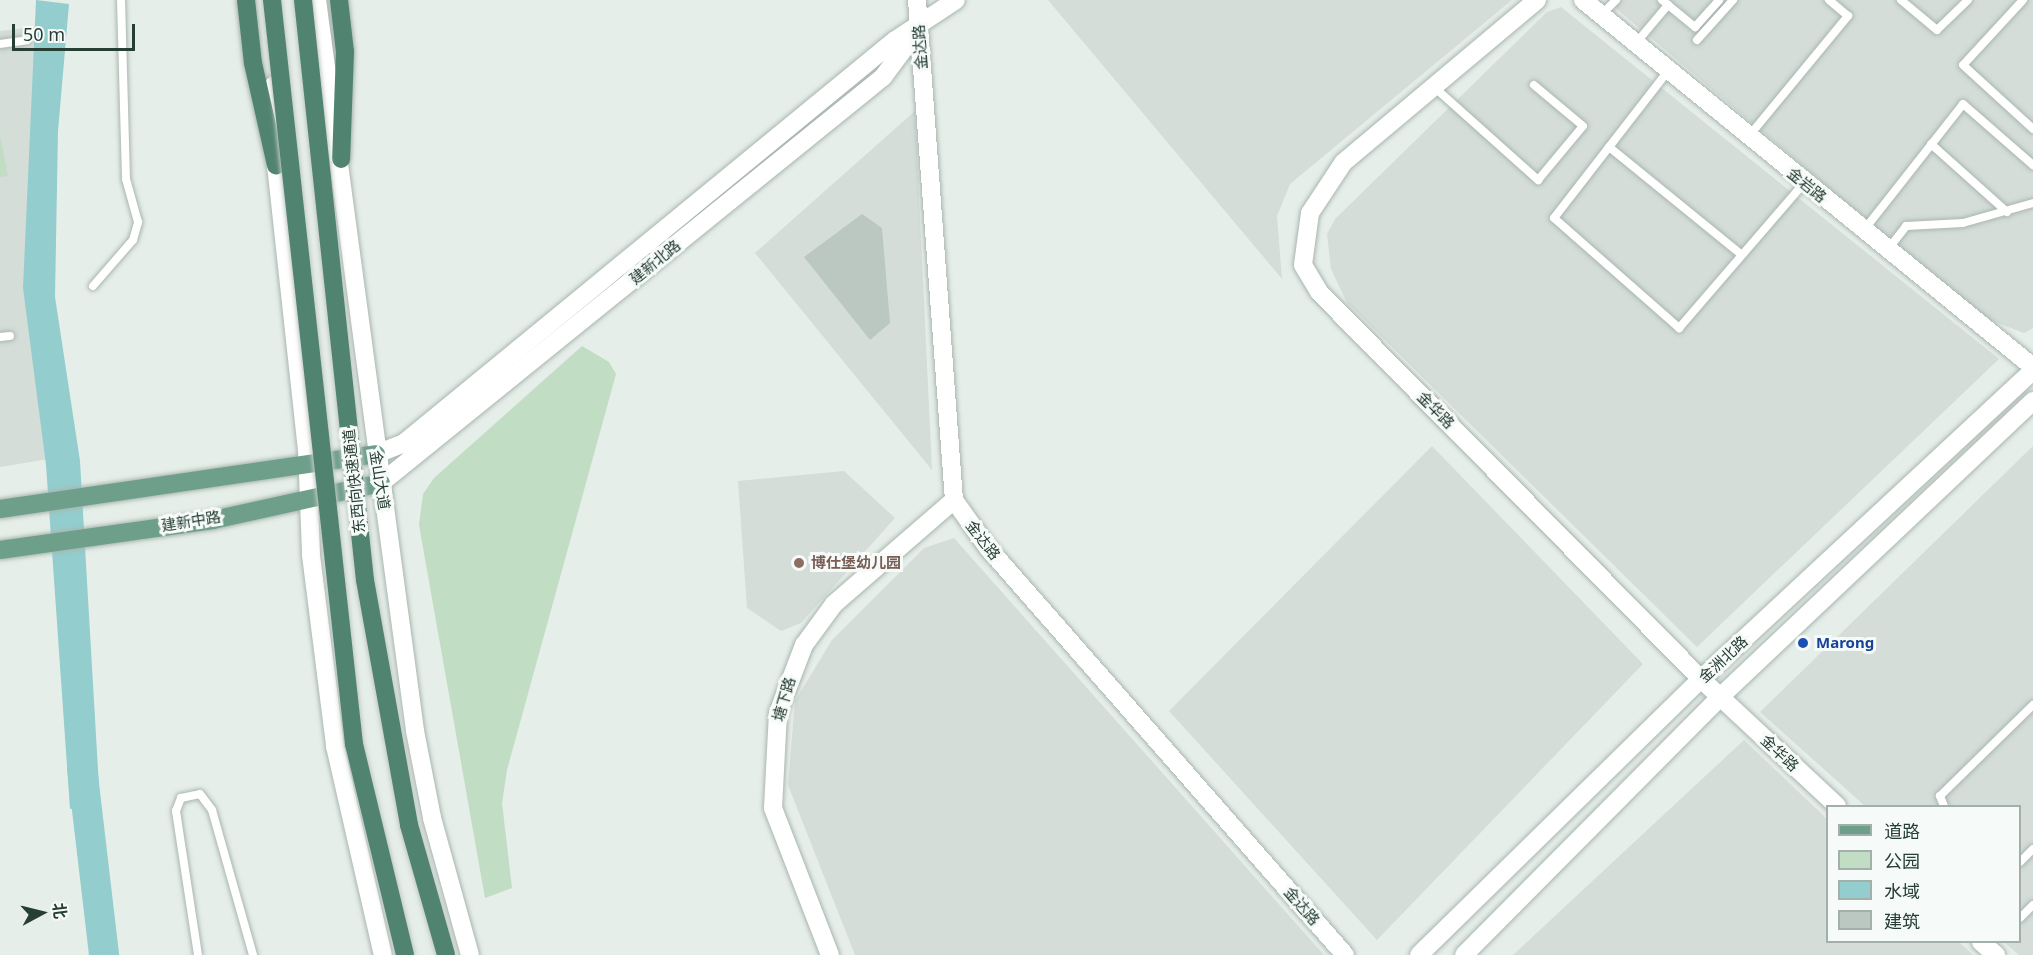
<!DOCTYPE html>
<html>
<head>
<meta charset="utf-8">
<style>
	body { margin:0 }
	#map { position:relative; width:2033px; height:955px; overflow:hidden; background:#e6eee9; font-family:"Noto Sans","Noto Sans SC",sans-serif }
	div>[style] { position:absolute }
	.built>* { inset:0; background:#d4ddd8 }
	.green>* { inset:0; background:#c1ddc4 }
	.water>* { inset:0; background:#93cdcd }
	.river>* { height:30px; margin:-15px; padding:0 15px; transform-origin:15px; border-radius:15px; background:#93cdcd }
	.building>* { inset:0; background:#bbc8c2 }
	.roads { filter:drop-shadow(0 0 2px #a9b6af) drop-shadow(0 0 2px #a9b6af) }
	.service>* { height:8px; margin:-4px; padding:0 4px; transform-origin:4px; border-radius:4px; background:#fff }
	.tertiary>* { height:18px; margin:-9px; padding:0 9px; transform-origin:9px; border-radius:9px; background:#fff }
	.secondary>* { height:18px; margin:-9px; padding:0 9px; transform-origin:9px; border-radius:9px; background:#fff }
	.primary>* { height:18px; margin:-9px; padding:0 9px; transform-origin:9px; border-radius:9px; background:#6e9f8b }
	.trunk>* { height:18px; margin:-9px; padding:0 9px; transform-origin:9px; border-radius:9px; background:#518470 }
	.bridges { filter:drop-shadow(0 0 2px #c2c9c6) drop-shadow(0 0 2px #c2c9c6) }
	.trunk-bridge>* { height:18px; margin:-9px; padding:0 9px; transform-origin:9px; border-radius:9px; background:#518470 }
	.dots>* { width:16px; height:16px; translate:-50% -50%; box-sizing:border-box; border:3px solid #f6faf8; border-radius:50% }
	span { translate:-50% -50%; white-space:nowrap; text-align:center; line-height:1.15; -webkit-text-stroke:6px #f6faf8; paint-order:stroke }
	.street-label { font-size:15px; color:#263e34 }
	.education-label { font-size:15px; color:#785e54; font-weight:700 }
	.left { translate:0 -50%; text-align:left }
	.transit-label { font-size:15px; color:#164399; font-weight:700 }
	.legend { position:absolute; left:1826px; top:805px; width:195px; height:138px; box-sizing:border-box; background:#f6faf8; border:2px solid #a3afaa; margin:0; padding:8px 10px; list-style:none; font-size:18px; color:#263e34 }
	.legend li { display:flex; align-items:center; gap:12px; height:30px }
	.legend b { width:30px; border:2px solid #a3afaa }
	.north { position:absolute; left:12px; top:883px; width:60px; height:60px; -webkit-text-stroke:4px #f6faf8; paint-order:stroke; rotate:83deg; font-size:16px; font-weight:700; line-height:24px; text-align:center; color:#263e34 }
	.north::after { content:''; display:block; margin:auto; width:21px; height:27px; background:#263e34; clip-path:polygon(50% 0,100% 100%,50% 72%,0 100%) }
	.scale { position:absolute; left:12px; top:24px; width:123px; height:27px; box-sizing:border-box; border:3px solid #263e34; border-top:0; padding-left:8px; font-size:18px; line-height:21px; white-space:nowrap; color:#263e34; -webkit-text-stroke:4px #f6faf8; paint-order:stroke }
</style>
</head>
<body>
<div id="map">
	<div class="built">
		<div style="clip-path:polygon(1048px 0,1512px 0,1290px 184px,1277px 216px,1282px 279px)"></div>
		<div style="clip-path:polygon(1606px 0,2033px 0,2033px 328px,2024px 333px,1982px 317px)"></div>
		<div style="clip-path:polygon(1561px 7px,1999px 359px,1697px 647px,1347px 303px,1331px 269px,1327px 234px,1335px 219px,1547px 12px)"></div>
		<div style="clip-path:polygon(41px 26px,49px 459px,0 467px,0 31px)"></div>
		<div style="clip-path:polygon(915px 111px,932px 470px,755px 253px)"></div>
		<div style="clip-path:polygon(1432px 446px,1643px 664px,1377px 940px,1169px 711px)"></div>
		<div style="clip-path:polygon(2033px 446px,2033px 955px,2019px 955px,2004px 942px,2020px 942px,2020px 806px,1865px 806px,1760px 712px)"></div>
		<div style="clip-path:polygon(844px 471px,895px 518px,801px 623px,781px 631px,747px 608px,738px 481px)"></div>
		<div style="clip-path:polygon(954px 538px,1324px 955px,855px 955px,788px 785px,795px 701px,832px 640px,924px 548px)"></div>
		<div style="clip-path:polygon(1744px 740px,1827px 819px,1828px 942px,1959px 942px,1973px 955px,1513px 955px)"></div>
	</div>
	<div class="green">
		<div style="clip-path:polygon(0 135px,8px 176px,0 177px)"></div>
		<div style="clip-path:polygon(582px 346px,609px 362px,616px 374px,507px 770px,502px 803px,512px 888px,485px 898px,419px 525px,423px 494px,434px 478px)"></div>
	</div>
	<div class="water">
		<div style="clip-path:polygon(36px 0,69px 4px,58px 131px,55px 297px,80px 461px,100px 804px,70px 809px,46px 465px,23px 288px)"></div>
	</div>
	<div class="river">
		<div style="left:82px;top:767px;width:189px;rotate:83.3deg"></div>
	</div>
	<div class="building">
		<div style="clip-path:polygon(862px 214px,882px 228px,890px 323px,870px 340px,804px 257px)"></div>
	</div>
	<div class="roads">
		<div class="service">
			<div style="left:1662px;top:0;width:43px;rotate:39.3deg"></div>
			<div style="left:1695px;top:27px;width:36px;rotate:-48deg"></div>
			<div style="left:1901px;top:0;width:47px;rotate:39.8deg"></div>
			<div style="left:1937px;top:30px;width:43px;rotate:-44.1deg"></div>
			<div style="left:2023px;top:0;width:88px;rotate:132.7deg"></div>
			<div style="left:1963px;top:65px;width:95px;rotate:42.4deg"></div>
			<div style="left:1602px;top:14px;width:20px;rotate:-45deg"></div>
			<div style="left:1697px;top:40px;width:54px;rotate:-48deg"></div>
			<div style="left:1636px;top:43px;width:50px;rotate:-49.9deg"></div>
			<div style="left:0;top:44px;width:27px;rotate:-8deg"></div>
			<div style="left:1668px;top:71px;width:186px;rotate:127.8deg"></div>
			<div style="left:1554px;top:218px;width:167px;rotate:41.3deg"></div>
			<div style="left:1679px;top:328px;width:191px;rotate:-49.2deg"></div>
			<div style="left:1434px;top:87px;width:140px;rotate:41.8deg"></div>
			<div style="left:1538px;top:180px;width:70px;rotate:-50.2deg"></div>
			<div style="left:1583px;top:126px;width:64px;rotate:-140.1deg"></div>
			<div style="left:1749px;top:136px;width:156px;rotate:-50.5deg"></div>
			<div style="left:1848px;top:16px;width:25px;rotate:-140deg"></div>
			<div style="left:1931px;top:144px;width:102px;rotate:41.8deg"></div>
			<div style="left:1609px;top:147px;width:171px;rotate:39.1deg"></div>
			<div style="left:1864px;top:230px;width:160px;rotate:-51.8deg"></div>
			<div style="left:1963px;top:104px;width:93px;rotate:41.1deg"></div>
			<div style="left:1889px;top:248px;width:28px;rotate:-52deg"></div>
			<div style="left:1906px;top:226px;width:57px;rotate:-3deg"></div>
			<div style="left:1963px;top:223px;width:73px;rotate:-15.9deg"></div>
			<div style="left:93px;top:286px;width:61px;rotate:-49deg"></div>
			<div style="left:133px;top:240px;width:19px;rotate:-74deg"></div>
			<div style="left:138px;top:222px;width:45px;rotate:-105.6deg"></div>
			<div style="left:126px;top:179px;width:179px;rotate:-91.6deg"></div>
			<div style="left:0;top:337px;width:10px;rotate:-6deg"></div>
			<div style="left:1944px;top:806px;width:11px;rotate:-112deg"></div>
			<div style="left:1940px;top:796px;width:130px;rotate:-44.4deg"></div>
			<div style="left:2020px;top:862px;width:18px;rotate:-45deg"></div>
			<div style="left:2020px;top:918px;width:18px;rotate:-45deg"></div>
			<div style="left:198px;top:955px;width:146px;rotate:-98.7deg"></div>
			<div style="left:176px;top:811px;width:14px;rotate:-69deg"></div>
			<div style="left:181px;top:798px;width:19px;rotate:-12deg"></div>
			<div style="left:200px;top:794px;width:20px;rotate:53deg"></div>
			<div style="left:212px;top:810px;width:151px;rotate:74.2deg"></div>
		</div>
		<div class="tertiary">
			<div style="left:917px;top:0;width:501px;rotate:85.77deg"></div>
			<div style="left:954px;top:500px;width:60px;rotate:54.5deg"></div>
			<div style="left:989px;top:549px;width:540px;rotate:48.75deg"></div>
			<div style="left:1537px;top:0;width:253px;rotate:140deg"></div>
			<div style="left:1343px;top:163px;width:60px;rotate:123.4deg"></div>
			<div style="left:1310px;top:213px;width:52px;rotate:97.7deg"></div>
			<div style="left:1303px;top:265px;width:31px;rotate:59deg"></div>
			<div style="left:1319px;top:292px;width:544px;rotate:45.37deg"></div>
			<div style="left:1701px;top:679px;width:186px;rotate:43deg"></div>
			<div style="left:1583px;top:0;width:581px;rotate:39.2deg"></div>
			<div style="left:1981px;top:942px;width:20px;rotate:41deg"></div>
			<div style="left:830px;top:955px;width:158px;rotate:-111.2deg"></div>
			<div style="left:773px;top:808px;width:95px;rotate:-87deg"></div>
			<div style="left:778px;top:713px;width:73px;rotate:-69.1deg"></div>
			<div style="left:804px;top:645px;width:51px;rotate:-53.8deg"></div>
			<div style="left:834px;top:604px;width:159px;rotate:-40.9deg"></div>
		</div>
		<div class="secondary">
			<div style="left:317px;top:0;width:738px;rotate:82.36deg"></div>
			<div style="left:415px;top:731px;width:89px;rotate:78.9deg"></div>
			<div style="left:432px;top:818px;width:142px;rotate:74.5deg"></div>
			<div style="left:274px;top:85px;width:80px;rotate:88.6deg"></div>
			<div style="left:276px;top:165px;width:286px;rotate:83.8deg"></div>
			<div style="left:307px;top:449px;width:106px;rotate:87.8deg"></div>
			<div style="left:311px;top:555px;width:193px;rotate:82.8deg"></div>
			<div style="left:335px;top:746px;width:214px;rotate:77.1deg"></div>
			<div style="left:376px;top:454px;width:30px;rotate:-21deg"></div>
			<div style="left:404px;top:443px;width:634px;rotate:-39.37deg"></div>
			<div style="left:894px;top:41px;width:74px;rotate:-33.5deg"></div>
			<div style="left:381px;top:483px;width:646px;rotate:-38.96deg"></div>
			<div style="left:883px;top:77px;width:59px;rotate:-53.3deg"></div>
			<div style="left:1419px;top:955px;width:395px;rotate:-44.4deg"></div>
			<div style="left:1701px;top:679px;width:454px;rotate:-42.9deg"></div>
			<div style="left:1464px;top:955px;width:363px;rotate:-45.2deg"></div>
			<div style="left:1720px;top:697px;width:431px;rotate:-43.4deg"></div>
		</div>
		<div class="primary">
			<div style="left:0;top:509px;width:380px;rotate:-8.3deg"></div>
			<div style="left:0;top:550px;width:215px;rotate:-8deg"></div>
			<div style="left:213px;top:520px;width:172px;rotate:-12.4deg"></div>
		</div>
		<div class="trunk">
			<div style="left:246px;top:0;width:63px;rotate:83.7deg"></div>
			<div style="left:253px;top:63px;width:105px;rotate:77.3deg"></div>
			<div style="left:339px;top:0;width:52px;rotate:83.4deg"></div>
			<div style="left:345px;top:52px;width:107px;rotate:92.1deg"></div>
		</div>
	</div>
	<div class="bridges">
		<div class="trunk-bridge">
			<div style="left:272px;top:0;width:749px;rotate:83.71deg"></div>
			<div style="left:354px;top:744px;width:217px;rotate:76.4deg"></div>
			<div style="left:303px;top:0;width:583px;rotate:83.9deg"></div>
			<div style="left:365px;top:580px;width:249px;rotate:79.8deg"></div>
			<div style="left:409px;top:825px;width:135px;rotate:74.1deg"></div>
		</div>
	</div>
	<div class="dots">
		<div style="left:799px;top:563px;background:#8d6e63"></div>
		<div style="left:1803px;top:643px;background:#1a4fb4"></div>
	</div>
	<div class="street-label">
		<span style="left:920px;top:47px;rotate:-94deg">金达路</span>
		<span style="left:1807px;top:185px;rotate:39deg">金岩路</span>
		<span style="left:655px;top:262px;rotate:-39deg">建新北路</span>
		<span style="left:1436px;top:410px;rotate:45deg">金华路</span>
		<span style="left:380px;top:480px;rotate:81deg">金山大道</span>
		<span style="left:354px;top:481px;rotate:-96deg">东西向快速通道</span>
		<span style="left:191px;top:521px;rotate:-9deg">建新中路</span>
		<span style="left:983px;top:540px;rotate:52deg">金达路</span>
		<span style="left:1723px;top:659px;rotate:-43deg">金洲北路</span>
		<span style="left:784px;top:699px;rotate:-74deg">塘下路</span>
		<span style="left:1780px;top:753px;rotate:43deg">金华路</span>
		<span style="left:1302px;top:906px;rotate:49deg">金达路</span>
	</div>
	<div class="education-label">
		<span class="left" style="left:811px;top:563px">博仕堡幼儿园</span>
	</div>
	<div class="transit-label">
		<span class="left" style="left:1816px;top:643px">Marong</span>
	</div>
	<ul class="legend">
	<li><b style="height:8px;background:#6e9f8b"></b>道路</li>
	<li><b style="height:16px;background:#c1ddc4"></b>公园</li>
	<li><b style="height:16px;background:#93cdcd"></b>水域</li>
	<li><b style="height:16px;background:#bbc8c2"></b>建筑</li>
	</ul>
	<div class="north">北</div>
	<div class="scale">50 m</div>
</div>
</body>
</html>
